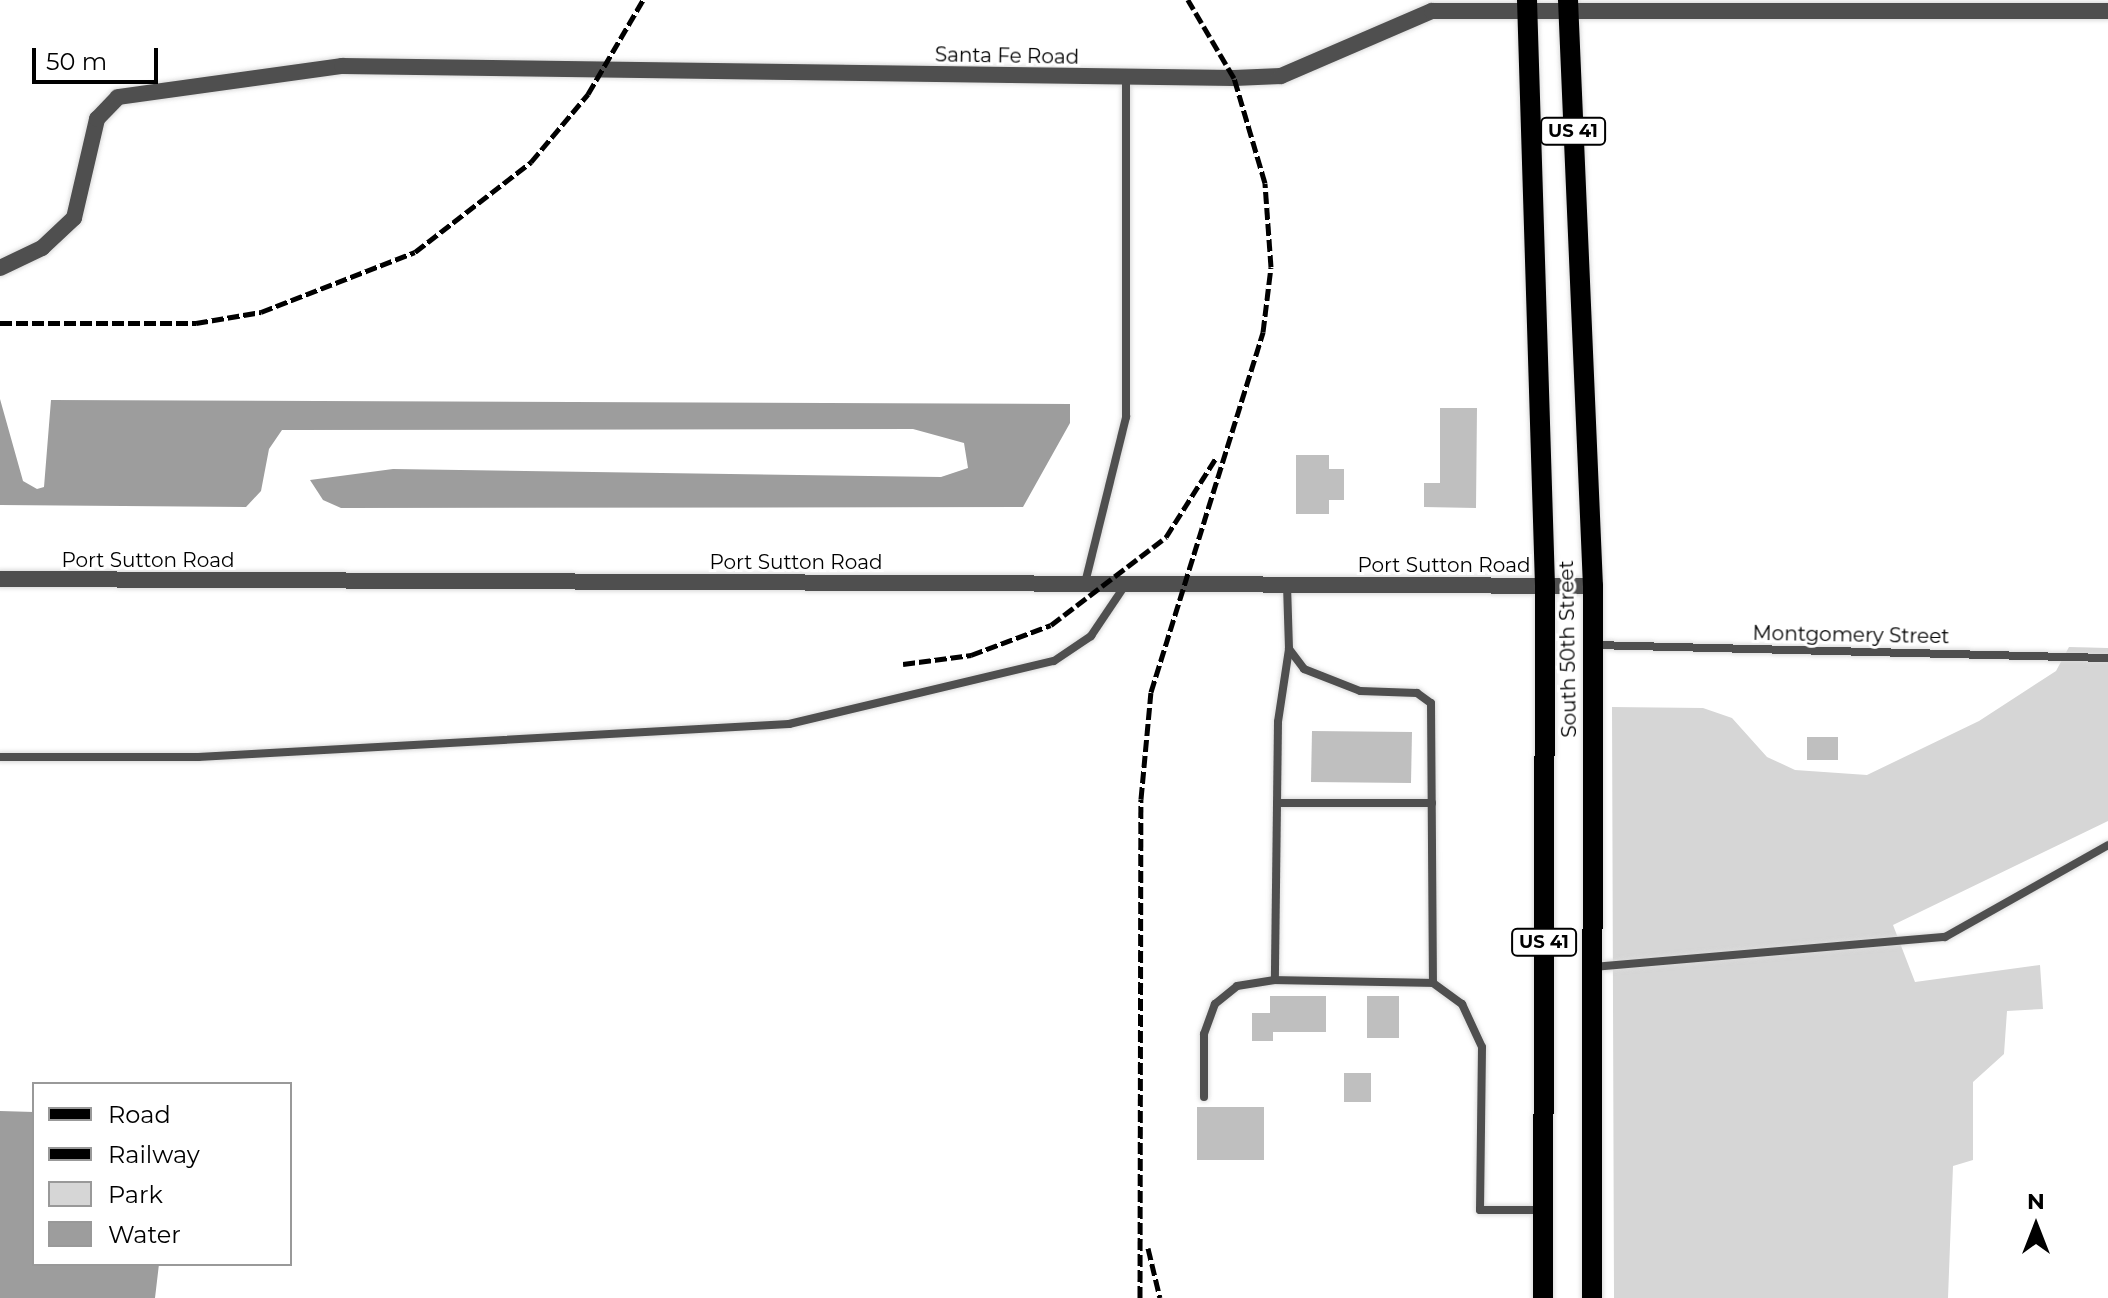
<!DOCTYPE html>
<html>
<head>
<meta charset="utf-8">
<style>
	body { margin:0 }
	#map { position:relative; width:2108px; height:1298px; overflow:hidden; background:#fff; font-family:Montserrat,sans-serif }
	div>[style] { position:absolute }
	.green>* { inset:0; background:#d6d6d6 }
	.water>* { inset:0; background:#9d9d9d }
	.building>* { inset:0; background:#bfbfbf }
	.roads { filter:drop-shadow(0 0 2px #dbdbdb) drop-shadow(0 0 2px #dbdbdb) }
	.lane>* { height:8px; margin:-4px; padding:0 4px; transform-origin:4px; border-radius:4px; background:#4f4f4f }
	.street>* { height:16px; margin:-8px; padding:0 8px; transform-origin:8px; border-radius:8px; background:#4f4f4f }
	.primary>* { height:20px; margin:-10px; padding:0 10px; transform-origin:10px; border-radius:10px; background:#000 }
	.rail>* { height:5px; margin-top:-2.5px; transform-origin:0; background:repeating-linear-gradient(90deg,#000 0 12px,transparent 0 16px) }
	span { translate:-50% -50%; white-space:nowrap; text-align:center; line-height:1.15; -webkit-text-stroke:6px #fff; paint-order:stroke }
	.shield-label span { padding:2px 6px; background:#fff; border:2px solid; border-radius:6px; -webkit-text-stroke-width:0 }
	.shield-label { font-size:18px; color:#000; font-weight:700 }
	.street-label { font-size:20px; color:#000 }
	.legend { position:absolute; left:32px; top:1082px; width:260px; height:184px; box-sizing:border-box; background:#fff; border:2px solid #999; margin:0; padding:10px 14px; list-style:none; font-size:24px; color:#000 }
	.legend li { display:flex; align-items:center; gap:16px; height:40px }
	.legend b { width:40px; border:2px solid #999 }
	.north { position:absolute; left:1996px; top:1186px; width:80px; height:80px; -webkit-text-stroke:6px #fff; paint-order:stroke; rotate:0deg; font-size:22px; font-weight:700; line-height:32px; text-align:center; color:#000 }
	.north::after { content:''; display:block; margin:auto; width:28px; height:36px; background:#000; clip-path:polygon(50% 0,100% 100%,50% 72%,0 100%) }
	.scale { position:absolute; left:32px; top:48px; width:126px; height:36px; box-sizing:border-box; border:4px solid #000; border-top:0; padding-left:10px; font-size:24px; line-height:28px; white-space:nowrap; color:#000; -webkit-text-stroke:6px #fff; paint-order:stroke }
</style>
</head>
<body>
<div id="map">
	<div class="green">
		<div style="clip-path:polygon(2069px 647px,2108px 648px,2108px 821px,1893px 925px,1915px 982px,2040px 965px,2043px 1009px,2007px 1011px,2004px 1054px,1973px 1082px,1973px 1160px,1953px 1166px,1948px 1298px,1614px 1298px,1612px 707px,1703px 708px,1732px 718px,1767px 757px,1795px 770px,1867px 775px,1979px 721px,2056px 671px)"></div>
	</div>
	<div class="water">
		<div style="clip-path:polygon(0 399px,23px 481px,37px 489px,44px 487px,51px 400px,1070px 404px,1070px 423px,1023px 507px,341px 508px,323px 500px,310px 480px,393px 469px,941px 477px,968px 468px,964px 443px,913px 429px,282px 430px,269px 449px,261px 491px,246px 507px,0 505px)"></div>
		<div style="clip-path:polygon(0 1111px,34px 1112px,34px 1264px,159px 1264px,155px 1298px,0 1298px)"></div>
	</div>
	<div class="building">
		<div style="clip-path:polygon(1440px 408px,1477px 408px,1476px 508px,1424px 507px,1424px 483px,1440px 483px)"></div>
		<div style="clip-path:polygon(1296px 455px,1329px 455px,1329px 469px,1344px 469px,1344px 500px,1329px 500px,1329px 514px,1296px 514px)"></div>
		<div style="clip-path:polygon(1312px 731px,1412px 732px,1411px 783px,1311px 782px)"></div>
		<div style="clip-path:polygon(1807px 737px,1838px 737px,1838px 760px,1807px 760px)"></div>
		<div style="clip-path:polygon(1270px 996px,1326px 996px,1326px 1032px,1273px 1032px,1273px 1041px,1252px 1041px,1252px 1013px,1270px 1013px)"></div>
		<div style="clip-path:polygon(1367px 996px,1399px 996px,1399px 1038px,1367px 1038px)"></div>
		<div style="clip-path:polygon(1344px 1073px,1371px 1073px,1371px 1102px,1344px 1102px)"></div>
		<div style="clip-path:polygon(1197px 1107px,1264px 1107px,1264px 1160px,1197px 1160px)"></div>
	</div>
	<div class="roads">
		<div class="lane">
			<div style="left:1085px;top:583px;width:171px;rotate:-76.1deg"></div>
			<div style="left:1126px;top:417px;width:338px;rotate:-90deg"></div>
			<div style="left:1287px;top:585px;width:64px;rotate:88.2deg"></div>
			<div style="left:1289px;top:649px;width:25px;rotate:53deg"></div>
			<div style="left:1304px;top:669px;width:60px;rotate:21.4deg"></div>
			<div style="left:1360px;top:691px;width:57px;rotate:2deg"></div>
			<div style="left:1417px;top:693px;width:17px;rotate:36deg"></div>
			<div style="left:1431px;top:703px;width:280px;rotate:89.6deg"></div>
			<div style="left:1433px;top:983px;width:36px;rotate:36deg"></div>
			<div style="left:1462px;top:1004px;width:47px;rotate:65.1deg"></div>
			<div style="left:1482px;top:1047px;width:163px;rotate:90.7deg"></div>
			<div style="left:1480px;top:1210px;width:62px"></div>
			<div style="left:1594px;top:645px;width:514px;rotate:1.45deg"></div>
			<div style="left:1289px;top:649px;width:74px;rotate:98.6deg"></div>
			<div style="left:1278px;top:722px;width:258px;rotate:90.7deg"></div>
			<div style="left:1275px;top:980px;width:158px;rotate:1.1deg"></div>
			<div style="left:0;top:757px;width:198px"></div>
			<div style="left:198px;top:757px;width:592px;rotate:-3.2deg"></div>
			<div style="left:789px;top:724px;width:272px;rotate:-13.4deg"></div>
			<div style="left:1054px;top:661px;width:45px;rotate:-34deg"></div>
			<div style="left:1091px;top:636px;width:63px;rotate:-56.1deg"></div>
			<div style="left:1277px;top:803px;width:155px"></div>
			<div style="left:1594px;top:967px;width:352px;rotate:-4.9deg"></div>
			<div style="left:1945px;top:937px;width:187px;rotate:-29.4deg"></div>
			<div style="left:1204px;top:1097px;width:63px;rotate:-90deg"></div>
			<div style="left:1204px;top:1034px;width:32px;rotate:-70deg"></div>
			<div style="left:1215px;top:1004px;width:28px;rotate:-39deg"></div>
			<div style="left:1237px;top:986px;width:38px;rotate:-9deg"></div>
		</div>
		<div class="street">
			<div style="left:0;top:268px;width:47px;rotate:-25.5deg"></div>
			<div style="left:42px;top:248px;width:44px;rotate:-43.2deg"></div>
			<div style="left:74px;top:218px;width:102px;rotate:-76.9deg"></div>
			<div style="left:97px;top:119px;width:30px;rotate:-46deg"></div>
			<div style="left:118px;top:97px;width:226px;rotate:-7.9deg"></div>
			<div style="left:342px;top:66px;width:892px;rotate:0.77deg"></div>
			<div style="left:1234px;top:78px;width:47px;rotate:-2.4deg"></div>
			<div style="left:1281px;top:76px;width:164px;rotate:-23.3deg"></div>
			<div style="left:1432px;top:11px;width:676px"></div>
			<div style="left:0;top:579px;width:1593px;rotate:0.25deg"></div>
		</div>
		<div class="primary">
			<div style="left:1527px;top:0;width:585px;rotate:88.24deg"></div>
			<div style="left:1545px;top:585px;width:713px;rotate:90.16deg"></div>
			<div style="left:1568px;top:0;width:587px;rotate:87.56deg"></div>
			<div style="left:1593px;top:586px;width:712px;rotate:90.08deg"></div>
		</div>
	</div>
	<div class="rail">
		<div style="left:0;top:323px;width:196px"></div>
		<div style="left:196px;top:323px;width:66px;rotate:-9.6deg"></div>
		<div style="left:261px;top:312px;width:165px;rotate:-21.3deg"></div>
		<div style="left:415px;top:252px;width:147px;rotate:-37.8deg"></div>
		<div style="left:531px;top:162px;width:89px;rotate:-50deg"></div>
		<div style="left:588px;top:94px;width:109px;rotate:-59.7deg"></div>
		<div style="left:903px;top:664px;width:69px;rotate:-7.5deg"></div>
		<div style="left:971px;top:655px;width:85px;rotate:-20.6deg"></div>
		<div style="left:1051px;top:625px;width:145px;rotate:-37.4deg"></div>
		<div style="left:1166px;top:537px;width:93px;rotate:-57.7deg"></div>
		<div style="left:1148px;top:1248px;width:51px;rotate:76.5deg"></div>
		<div style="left:1140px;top:1298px;width:499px;rotate:-89.9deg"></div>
		<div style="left:1141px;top:799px;width:107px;rotate:-84.7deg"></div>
		<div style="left:1151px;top:692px;width:377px;rotate:-72.7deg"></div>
		<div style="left:1263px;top:332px;width:65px;rotate:-83deg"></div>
		<div style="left:1271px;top:267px;width:84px;rotate:-94.1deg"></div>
		<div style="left:1265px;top:183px;width:109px;rotate:-106.4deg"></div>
		<div style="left:1234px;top:78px;width:91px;rotate:-120.5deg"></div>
	</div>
	<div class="shield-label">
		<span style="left:1573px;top:131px">US 41</span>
		<span style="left:1544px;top:942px">US 41</span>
	</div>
	<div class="street-label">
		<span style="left:1007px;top:56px;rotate:1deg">Santa Fe Road</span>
		<span style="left:148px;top:560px">Port Sutton Road</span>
		<span style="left:796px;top:562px">Port Sutton Road</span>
		<span style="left:1444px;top:565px">Port Sutton Road</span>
		<span style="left:1851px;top:635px;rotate:1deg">Montgomery Street</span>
		<span style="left:1568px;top:649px;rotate:-91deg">South 50th Street</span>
	</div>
	<ul class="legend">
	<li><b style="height:10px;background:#000"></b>Road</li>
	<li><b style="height:10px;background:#000"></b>Railway</li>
	<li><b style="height:22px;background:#d6d6d6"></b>Park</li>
	<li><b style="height:22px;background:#9d9d9d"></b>Water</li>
	</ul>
	<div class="north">N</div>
	<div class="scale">50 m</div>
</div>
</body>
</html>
